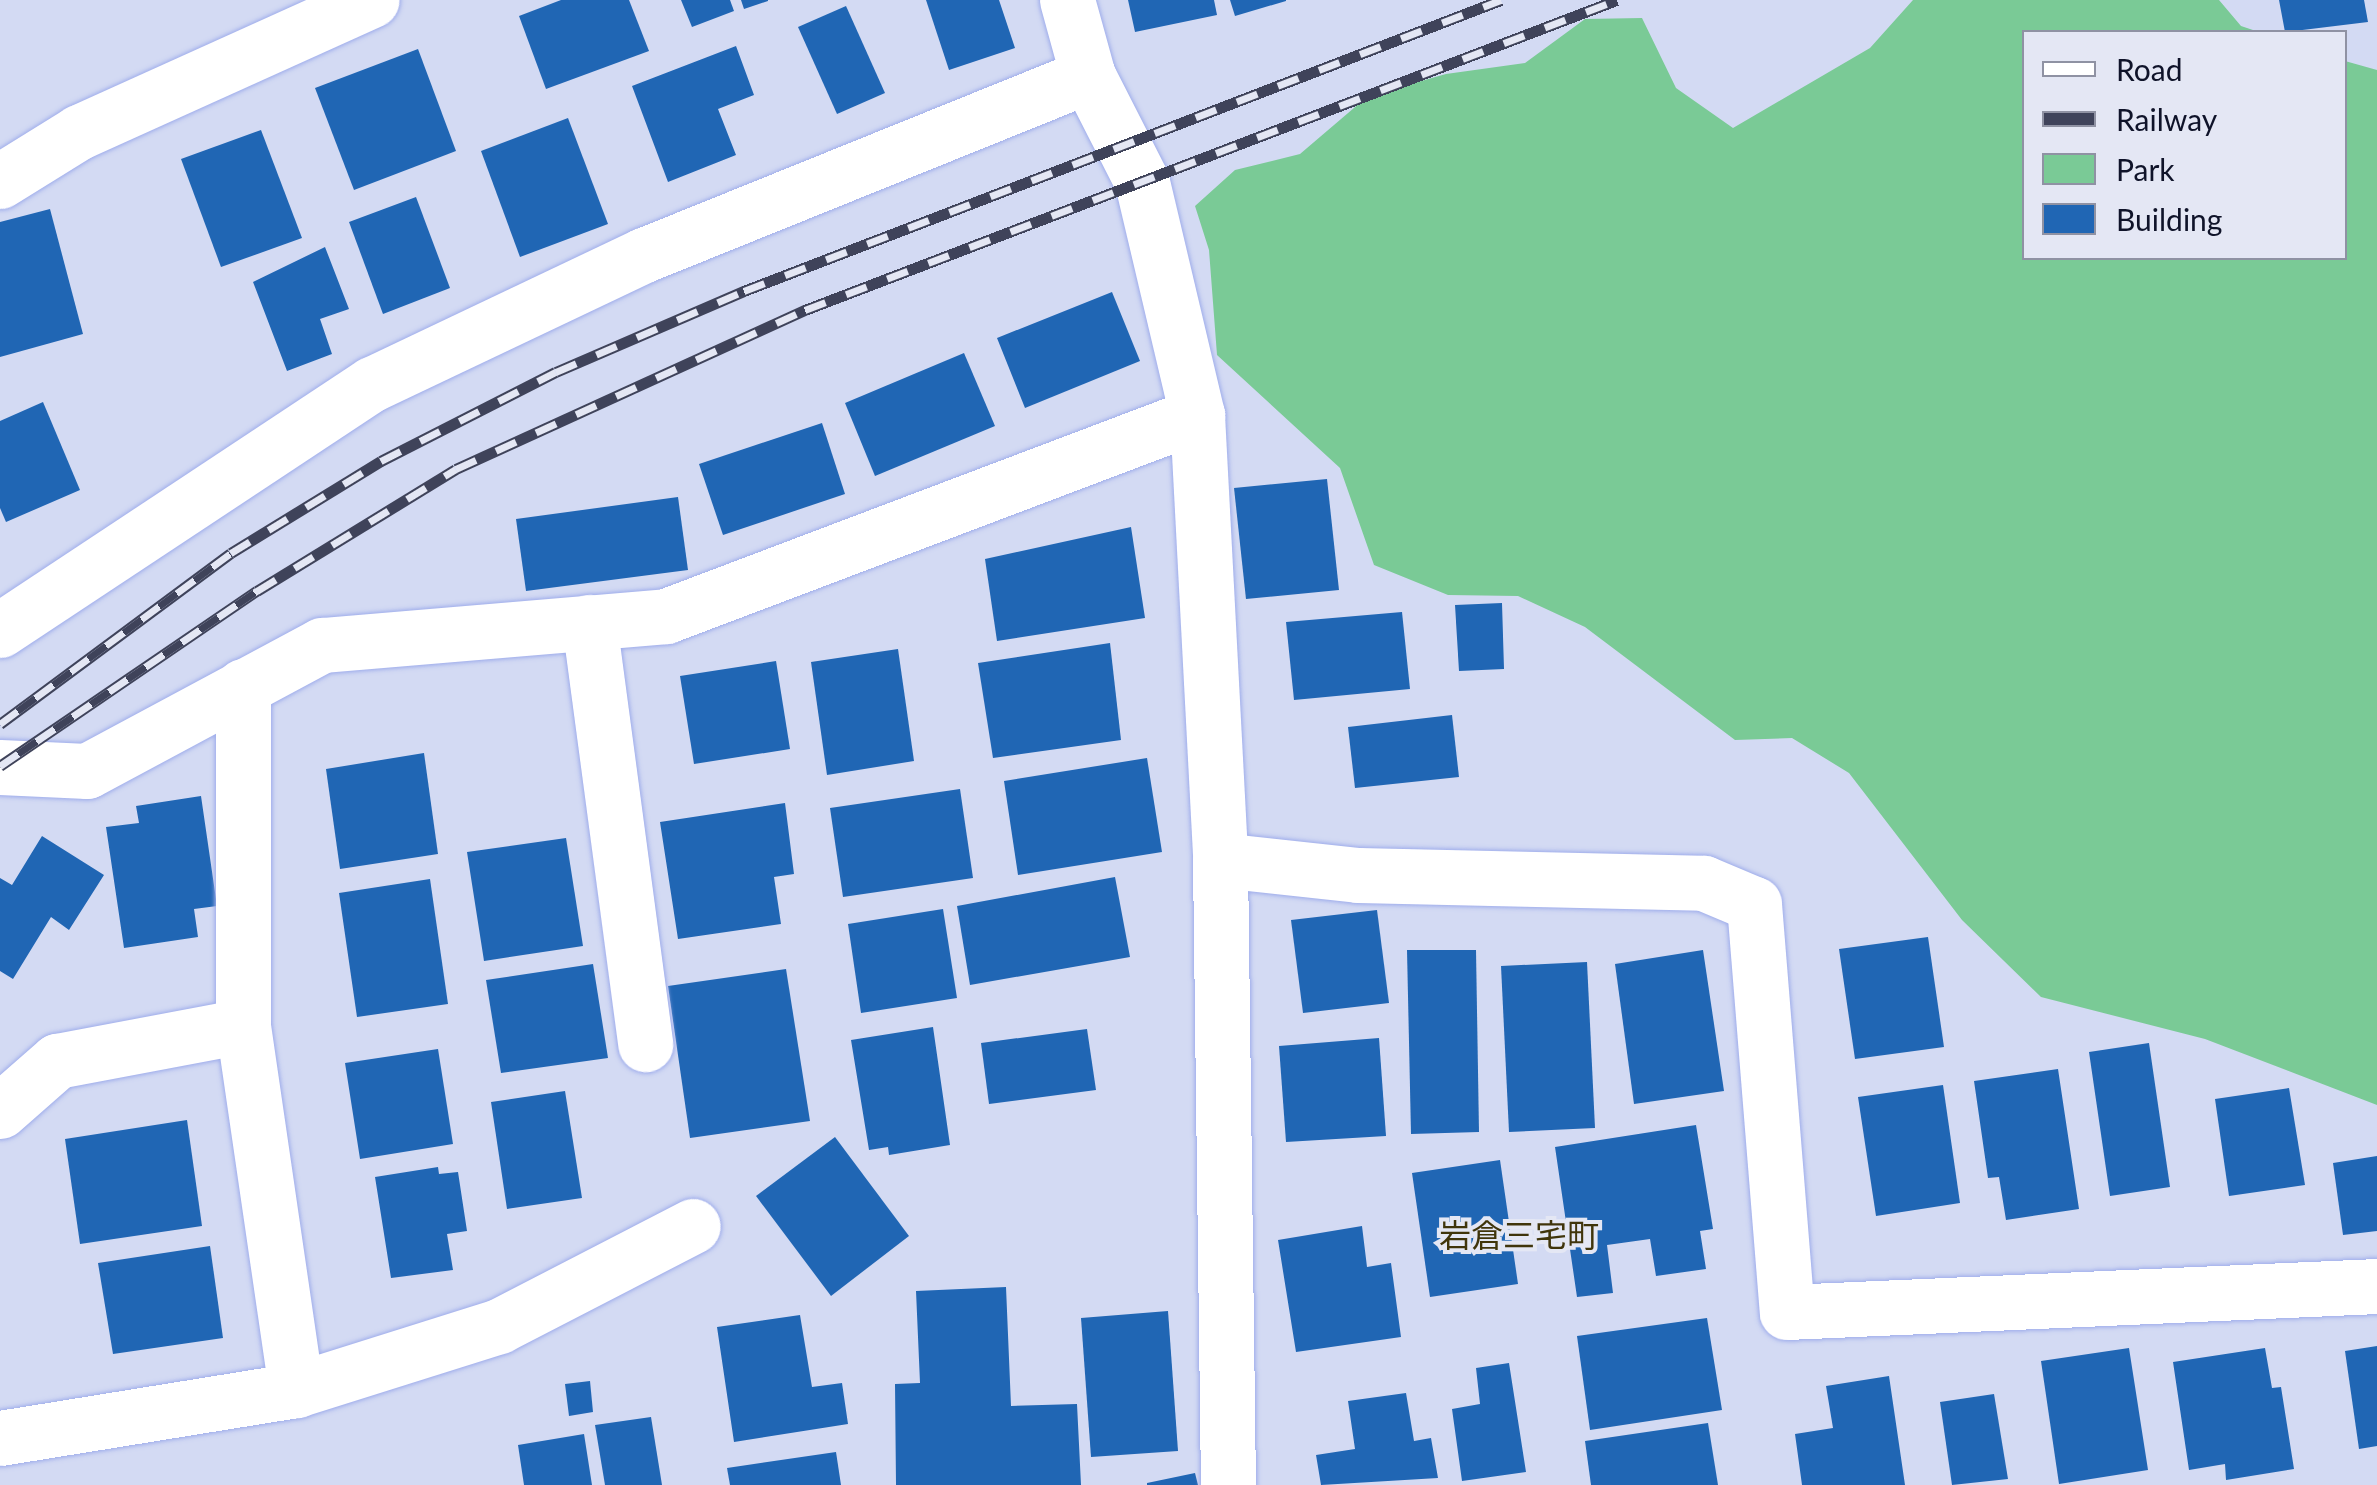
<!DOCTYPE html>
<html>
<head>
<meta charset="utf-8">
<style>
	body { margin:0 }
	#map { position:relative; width:2377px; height:1485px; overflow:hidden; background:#d3daf3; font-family:Lato,"Noto Sans JP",sans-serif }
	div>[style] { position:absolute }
	.green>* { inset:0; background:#7aca96 }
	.building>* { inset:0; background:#2066b4 }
	.roads { filter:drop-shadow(0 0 2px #9fadeb) drop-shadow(0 0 2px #9fadeb) }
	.minor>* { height:55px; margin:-27.5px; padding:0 27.5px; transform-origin:27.5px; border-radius:27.5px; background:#fff }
	.rail>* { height:11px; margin-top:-5.5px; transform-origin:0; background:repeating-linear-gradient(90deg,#e4e7f4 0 22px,#3f435a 0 44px); box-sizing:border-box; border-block:2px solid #3f435a }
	span { translate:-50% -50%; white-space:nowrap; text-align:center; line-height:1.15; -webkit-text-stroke:8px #e4e7f4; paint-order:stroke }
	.neighbourhood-label { font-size:32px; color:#40350b }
	.legend { position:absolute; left:2022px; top:30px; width:325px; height:230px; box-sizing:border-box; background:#e4e7f4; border:2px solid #8f92a3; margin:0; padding:12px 18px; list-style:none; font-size:30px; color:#0f1329 }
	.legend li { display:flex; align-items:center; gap:20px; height:50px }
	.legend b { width:50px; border:2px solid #8f92a3 }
</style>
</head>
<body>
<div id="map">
	<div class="green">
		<div style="clip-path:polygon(1913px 0,2219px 0,2241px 26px,2259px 32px,2024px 32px,2024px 258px,2344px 258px,2345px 61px,2377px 70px,2377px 1105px,2205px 1039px,2041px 997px,1962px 920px,1849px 773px,1792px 738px,1735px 740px,1585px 627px,1518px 596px,1448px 595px,1374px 565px,1340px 468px,1217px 355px,1209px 250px,1195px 206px,1235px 170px,1300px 154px,1368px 96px,1446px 74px,1525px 63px,1585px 19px,1642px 18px,1676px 88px,1733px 128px,1870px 48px)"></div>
	</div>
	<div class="building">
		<div style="clip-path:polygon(561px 0,629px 0,649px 51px,546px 89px,519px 16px)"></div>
		<div style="clip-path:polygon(681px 0,730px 0,734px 11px,692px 27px)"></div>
		<div style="clip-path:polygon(741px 0,768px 0,768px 1px,744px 9px)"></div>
		<div style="clip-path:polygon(926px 0,999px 0,1015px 48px,949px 70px)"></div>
		<div style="clip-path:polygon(1128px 0,1214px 0,1217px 15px,1135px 32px)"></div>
		<div style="clip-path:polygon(1230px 0,1286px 0,1286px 1px,1235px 16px)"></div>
		<div style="clip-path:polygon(2279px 0,2364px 0,2368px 22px,2285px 32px)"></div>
		<div style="clip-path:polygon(846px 6px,885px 93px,837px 114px,798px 27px)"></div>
		<div style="clip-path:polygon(736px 46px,754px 95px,718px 109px,736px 155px,668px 182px,632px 86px)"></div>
		<div style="clip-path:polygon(418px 49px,456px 151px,354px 190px,315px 88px)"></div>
		<div style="clip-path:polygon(568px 118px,608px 224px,520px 257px,481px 151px)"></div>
		<div style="clip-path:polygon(261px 130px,302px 238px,221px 267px,181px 159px)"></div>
		<div style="clip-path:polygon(416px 197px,450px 288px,383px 314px,349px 222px)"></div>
		<div style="clip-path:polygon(50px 209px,83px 334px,0 357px,0 222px)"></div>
		<div style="clip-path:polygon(325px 247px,349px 309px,320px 319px,332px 354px,287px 371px,253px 282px)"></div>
		<div style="clip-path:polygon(1112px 292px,1140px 361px,1025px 408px,997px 338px)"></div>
		<div style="clip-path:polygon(964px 353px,995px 426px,875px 476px,845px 403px)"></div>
		<div style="clip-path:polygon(43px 402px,80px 490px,6px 522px,0 508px,0 421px)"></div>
		<div style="clip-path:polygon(822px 423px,845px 494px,723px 535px,699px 464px)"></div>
		<div style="clip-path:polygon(1327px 479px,1339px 590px,1246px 599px,1234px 488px)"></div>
		<div style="clip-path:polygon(678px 497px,688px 570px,526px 591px,516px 519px)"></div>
		<div style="clip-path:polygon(1131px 527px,1145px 618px,997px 641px,985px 559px)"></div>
		<div style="clip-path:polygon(1502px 603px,1504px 669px,1459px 671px,1455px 605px)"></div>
		<div style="clip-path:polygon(1402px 612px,1410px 689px,1294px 700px,1286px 622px)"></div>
		<div style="clip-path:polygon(1110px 643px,1121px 740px,993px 758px,978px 663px)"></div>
		<div style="clip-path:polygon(898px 649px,914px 761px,827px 775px,811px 662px)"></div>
		<div style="clip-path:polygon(776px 661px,790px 749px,694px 764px,680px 676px)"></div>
		<div style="clip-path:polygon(1452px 715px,1459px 777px,1355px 788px,1348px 727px)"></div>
		<div style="clip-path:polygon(424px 753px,438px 854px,340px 869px,326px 769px)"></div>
		<div style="clip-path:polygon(1147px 758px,1162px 852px,1018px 875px,1004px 781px)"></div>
		<div style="clip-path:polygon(960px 789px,973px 878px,843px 897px,830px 808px)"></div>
		<div style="clip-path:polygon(201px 796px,217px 906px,194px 909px,198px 937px,124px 948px,106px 827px,139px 823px,136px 806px)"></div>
		<div style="clip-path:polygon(785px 803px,794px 874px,774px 877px,781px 924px,678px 939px,660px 822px)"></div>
		<div style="clip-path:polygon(42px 836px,104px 875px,69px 930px,51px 917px,13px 979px,0 971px,0 878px,12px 885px)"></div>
		<div style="clip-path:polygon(566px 838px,583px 946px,484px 961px,467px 852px)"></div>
		<div style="clip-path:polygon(1115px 877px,1130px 957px,970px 985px,957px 906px)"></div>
		<div style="clip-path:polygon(430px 879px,448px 1004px,357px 1017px,339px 893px)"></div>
		<div style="clip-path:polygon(943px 909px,957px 998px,861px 1013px,848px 924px)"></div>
		<div style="clip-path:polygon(1377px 910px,1389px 1003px,1303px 1013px,1291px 920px)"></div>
		<div style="clip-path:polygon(1928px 937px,1944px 1047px,1855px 1059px,1839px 949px)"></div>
		<div style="clip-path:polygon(1407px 950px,1476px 950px,1479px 1132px,1411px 1134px)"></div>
		<div style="clip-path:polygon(1703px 950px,1724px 1091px,1634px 1104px,1615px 964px)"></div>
		<div style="clip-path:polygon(1587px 962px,1595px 1128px,1509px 1132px,1501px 966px)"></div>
		<div style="clip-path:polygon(593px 964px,608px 1058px,501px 1073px,486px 980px)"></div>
		<div style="clip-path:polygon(786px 969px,810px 1121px,690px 1138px,668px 986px)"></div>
		<div style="clip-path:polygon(933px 1027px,950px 1145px,889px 1155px,888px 1147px,869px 1150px,851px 1040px)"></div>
		<div style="clip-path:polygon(1087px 1029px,1096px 1090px,989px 1104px,981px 1043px)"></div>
		<div style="clip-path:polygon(1379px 1038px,1386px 1136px,1286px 1142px,1279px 1046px)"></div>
		<div style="clip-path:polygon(2149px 1043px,2170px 1187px,2110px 1196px,2089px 1052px)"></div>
		<div style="clip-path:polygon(438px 1049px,453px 1144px,360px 1159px,345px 1063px)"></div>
		<div style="clip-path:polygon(2058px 1069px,2079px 1209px,2006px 1220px,1999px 1177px,1988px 1178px,1974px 1081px)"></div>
		<div style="clip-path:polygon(1943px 1085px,1960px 1203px,1876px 1216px,1858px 1097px)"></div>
		<div style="clip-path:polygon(2289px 1088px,2305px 1185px,2229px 1196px,2215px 1099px)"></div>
		<div style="clip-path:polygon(565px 1091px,582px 1198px,507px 1209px,491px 1102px)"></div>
		<div style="clip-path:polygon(187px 1120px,202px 1226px,80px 1244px,65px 1139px)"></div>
		<div style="clip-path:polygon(1696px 1125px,1713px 1229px,1700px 1231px,1706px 1269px,1656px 1276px,1650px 1239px,1607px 1245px,1613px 1293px,1577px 1297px,1555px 1147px)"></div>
		<div style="clip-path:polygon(835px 1137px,909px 1236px,831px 1296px,756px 1196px)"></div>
		<div style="clip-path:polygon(2377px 1156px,2377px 1231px,2343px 1235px,2333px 1163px)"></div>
		<div style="clip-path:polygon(1500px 1160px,1518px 1284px,1430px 1297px,1412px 1173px)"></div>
		<div style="clip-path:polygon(438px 1167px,439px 1174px,458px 1172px,467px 1231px,447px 1234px,453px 1270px,391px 1278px,375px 1177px)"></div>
		<div style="clip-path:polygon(1362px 1226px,1367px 1267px,1391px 1263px,1401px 1337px,1296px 1352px,1278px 1240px)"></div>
		<div style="clip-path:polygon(210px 1246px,223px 1338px,113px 1354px,98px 1263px)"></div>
		<div style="clip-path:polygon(1006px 1287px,1011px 1406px,1077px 1404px,1081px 1485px,896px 1485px,895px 1384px,920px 1383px,916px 1291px)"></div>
		<div style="clip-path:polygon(1168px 1311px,1178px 1451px,1091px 1457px,1081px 1318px)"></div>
		<div style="clip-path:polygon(800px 1315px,812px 1387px,842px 1383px,848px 1424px,734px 1442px,717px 1327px)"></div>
		<div style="clip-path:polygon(1707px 1318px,1722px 1410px,1590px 1430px,1577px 1336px)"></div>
		<div style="clip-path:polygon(2377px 1346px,2377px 1446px,2359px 1449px,2345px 1351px)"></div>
		<div style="clip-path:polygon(2129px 1348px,2148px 1470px,2059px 1484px,2041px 1361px)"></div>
		<div style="clip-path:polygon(2265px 1348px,2272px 1388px,2281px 1387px,2294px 1469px,2226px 1480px,2225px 1464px,2189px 1470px,2173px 1362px)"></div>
		<div style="clip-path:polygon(1509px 1363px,1526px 1472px,1462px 1481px,1452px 1409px,1480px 1404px,1476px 1368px)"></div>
		<div style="clip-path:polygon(1889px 1376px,1905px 1485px,1802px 1485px,1795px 1434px,1833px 1428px,1826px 1386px)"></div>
		<div style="clip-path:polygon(590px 1381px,593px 1412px,569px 1416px,565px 1384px)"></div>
		<div style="clip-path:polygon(1406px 1393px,1414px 1441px,1431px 1438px,1438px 1478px,1321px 1485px,1316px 1455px,1355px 1449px,1348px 1401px)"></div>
		<div style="clip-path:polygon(1994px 1394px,2008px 1479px,1952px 1485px,1940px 1402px)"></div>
		<div style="clip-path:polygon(651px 1417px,662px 1485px,605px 1485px,595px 1425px)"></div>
		<div style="clip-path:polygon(1708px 1423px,1718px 1485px,1591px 1485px,1585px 1441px)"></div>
		<div style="clip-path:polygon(584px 1434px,592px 1485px,524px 1485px,518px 1445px)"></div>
		<div style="clip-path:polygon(836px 1452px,841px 1485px,730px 1485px,727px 1468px)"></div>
		<div style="clip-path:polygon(1195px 1473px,1198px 1485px,1147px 1485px,1147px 1483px)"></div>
	</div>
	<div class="roads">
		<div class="minor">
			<div style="left:1067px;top:0;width:79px;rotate:74.6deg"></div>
			<div style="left:1088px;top:76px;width:119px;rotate:63deg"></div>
			<div style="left:1142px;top:182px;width:239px;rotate:76.7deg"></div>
			<div style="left:1197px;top:415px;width:446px;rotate:87deg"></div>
			<div style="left:1220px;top:860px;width:625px;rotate:89.27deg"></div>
			<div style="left:0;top:181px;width:93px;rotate:-31.8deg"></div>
			<div style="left:79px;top:132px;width:321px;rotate:-24.3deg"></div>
			<div style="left:589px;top:622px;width:426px;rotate:82.4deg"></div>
			<div style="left:0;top:630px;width:446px;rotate:-33.5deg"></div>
			<div style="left:372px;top:384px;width:301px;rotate:-25.4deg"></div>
			<div style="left:644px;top:255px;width:479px;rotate:-22deg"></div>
			<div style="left:243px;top:686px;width:340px;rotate:90deg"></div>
			<div style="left:243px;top:1026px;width:368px;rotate:81.7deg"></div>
			<div style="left:0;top:767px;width:87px;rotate:2.6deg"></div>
			<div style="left:87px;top:771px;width:267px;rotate:-28.2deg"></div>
			<div style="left:322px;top:645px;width:345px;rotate:-4.8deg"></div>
			<div style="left:666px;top:616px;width:568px;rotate:-20.73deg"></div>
			<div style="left:1220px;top:860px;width:139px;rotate:6.2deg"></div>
			<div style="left:1358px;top:875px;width:346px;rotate:1.3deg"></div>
			<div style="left:1704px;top:883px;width:54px;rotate:22.8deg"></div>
			<div style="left:1754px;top:904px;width:409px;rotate:85.4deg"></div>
			<div style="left:1787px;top:1312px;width:591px;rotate:-2.52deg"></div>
			<div style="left:0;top:1111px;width:76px;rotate:-41.3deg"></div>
			<div style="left:57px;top:1061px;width:189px;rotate:-10.7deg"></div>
			<div style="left:0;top:1438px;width:300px;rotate:-9.2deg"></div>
			<div style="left:296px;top:1390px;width:213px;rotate:-17.5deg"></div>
			<div style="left:499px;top:1326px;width:218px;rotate:-27.3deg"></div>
		</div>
	</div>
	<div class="rail">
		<div style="left:0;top:724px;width:287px;rotate:-36.5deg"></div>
		<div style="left:231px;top:553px;width:176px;rotate:-31.5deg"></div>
		<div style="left:381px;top:461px;width:196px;rotate:-27deg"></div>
		<div style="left:556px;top:372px;width:205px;rotate:-23.3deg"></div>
		<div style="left:744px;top:291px;width:811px;rotate:-21.03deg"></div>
		<div style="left:0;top:766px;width:311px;rotate:-34.3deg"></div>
		<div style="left:257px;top:591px;width:233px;rotate:-31.5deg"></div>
		<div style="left:456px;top:469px;width:384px;rotate:-24.5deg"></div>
		<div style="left:805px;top:310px;width:869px;rotate:-20.9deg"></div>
	</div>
	<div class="neighbourhood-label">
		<span style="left:1519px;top:1235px">岩倉三宅町</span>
	</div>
	<ul class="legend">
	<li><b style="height:12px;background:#fff"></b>Road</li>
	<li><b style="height:12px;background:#3f435a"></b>Railway</li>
	<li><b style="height:28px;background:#7aca96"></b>Park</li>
	<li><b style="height:28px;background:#2066b4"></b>Building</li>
	</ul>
</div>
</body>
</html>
